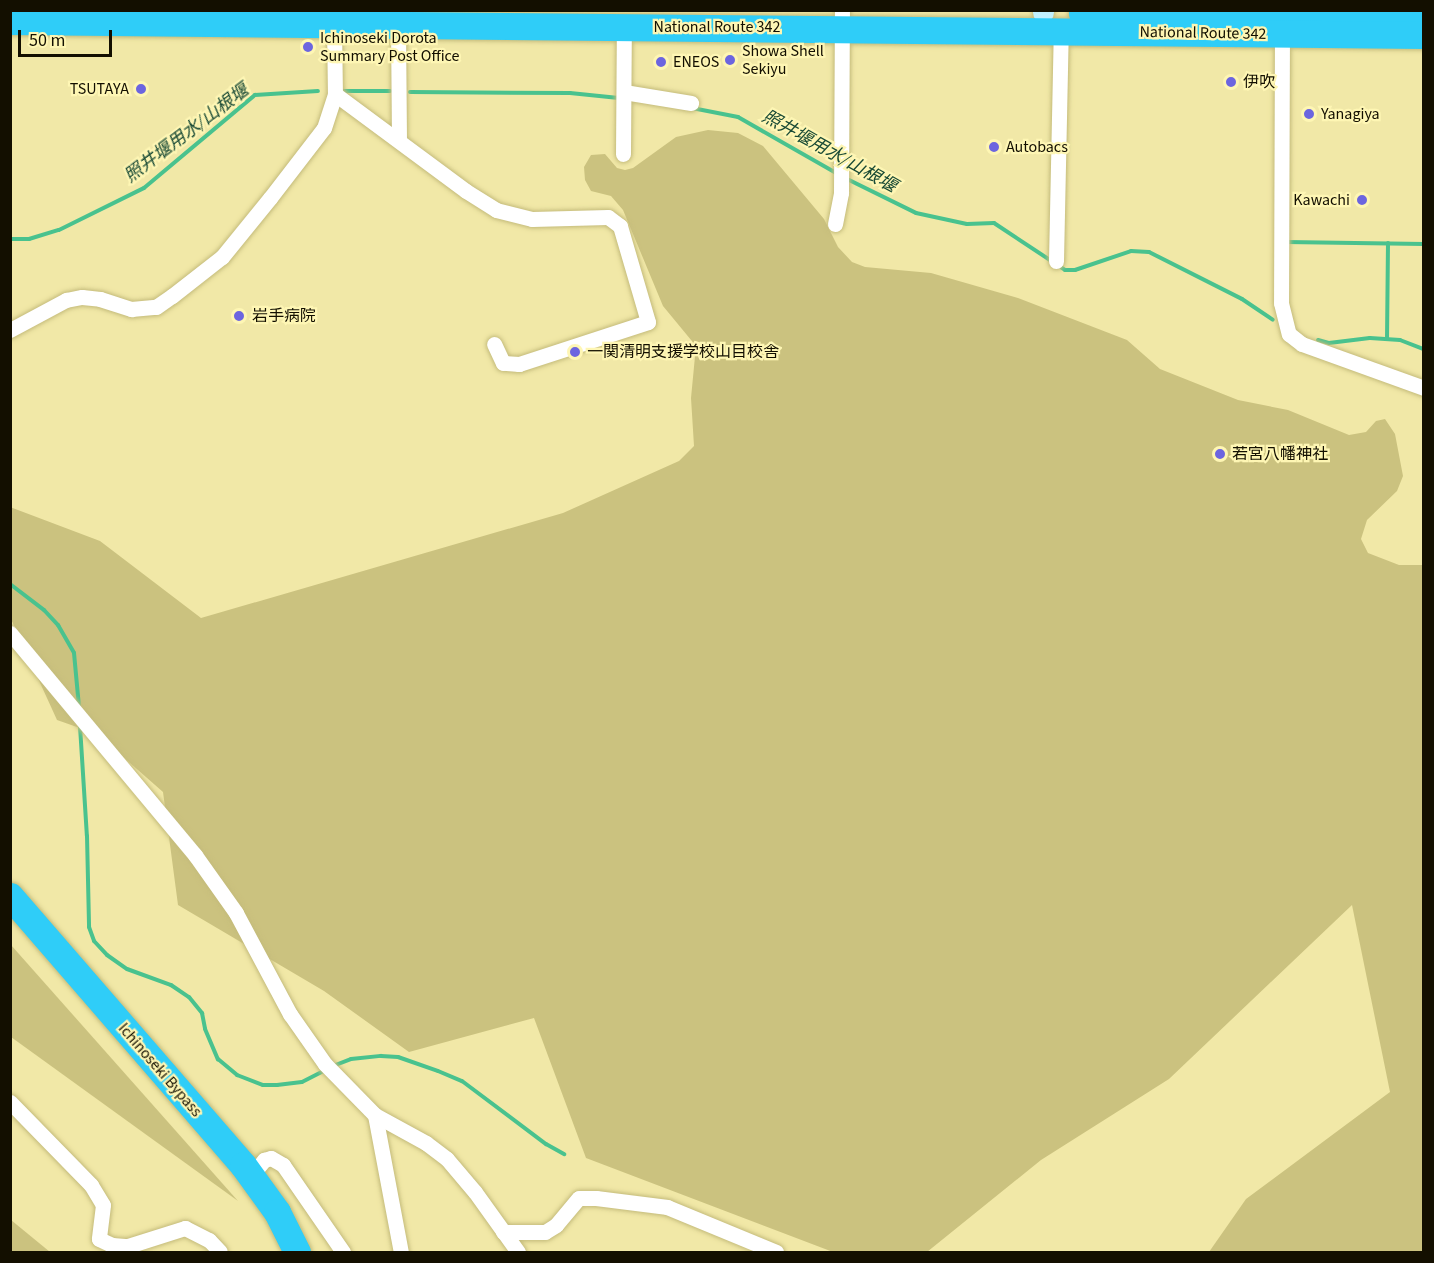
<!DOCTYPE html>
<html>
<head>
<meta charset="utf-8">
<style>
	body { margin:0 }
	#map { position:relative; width:1434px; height:1263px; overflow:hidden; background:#f1e8a7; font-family:"Source Sans 3","Noto Sans JP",sans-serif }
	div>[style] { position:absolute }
	.green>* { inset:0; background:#cbc27f }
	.stream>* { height:4px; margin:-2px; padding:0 2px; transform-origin:2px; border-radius:2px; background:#49c28e }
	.roads { filter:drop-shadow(0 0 2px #c4bb7b) drop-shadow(0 0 2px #c4bb7b) }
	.street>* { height:15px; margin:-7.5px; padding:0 7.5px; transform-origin:7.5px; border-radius:7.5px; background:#fff }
	.secondary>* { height:21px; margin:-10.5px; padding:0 10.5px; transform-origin:10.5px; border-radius:10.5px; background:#c1f0fd }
	.highway>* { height:27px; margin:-13.5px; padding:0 13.5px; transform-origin:13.5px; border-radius:13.5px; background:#2fcdf8 }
	.dots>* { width:16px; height:16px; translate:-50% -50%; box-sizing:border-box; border:3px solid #fef6b4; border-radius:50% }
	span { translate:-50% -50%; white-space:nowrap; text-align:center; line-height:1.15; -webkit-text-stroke:4.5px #fef6b4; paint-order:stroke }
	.street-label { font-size:16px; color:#130f00 }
	.poi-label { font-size:16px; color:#130f00 }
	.left { translate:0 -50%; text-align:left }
	.right { translate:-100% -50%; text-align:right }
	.water-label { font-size:18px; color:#194a35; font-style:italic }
	.frame { position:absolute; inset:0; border:12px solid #130f00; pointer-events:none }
	.scale { position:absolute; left:18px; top:30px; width:94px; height:27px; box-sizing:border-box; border:3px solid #130f00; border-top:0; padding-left:8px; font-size:18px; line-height:21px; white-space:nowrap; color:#130f00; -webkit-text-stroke:4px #fef6b4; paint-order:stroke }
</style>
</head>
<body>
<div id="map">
	<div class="green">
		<div style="clip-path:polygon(708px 130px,738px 133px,763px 146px,824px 219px,838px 247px,852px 262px,865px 267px,931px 273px,1018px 298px,1127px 340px,1160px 369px,1238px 400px,1288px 410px,1349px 435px,1366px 432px,1376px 421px,1385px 419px,1395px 434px,1403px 476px,1397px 491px,1367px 520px,1361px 539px,1368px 553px,1399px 565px,1424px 565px,1423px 1252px,1209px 1252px,1246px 1199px,1390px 1092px,1352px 905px,1169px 1079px,1041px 1160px,927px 1252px,833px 1252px,586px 1158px,534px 1018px,409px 1052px,324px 991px,178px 905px,163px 792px,97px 734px,57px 720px,11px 619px,10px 507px,100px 541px,201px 618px,563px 513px,679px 461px,694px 446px,691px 398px,696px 346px,663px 306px,623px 210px,611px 196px,591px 191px,585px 180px,584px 167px,591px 155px,605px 154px,617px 168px,625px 170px,633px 168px,676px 137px)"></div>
		<div style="clip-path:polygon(10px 945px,11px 945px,238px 1201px,11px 1037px)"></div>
		<div style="clip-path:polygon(11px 1220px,50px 1252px,11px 1252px)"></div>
	</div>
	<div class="stream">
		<div style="left:343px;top:91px;width:47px"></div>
		<div style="left:410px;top:92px;width:160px;rotate:0.4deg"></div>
		<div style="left:570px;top:93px;width:49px;rotate:5.8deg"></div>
		<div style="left:692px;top:108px;width:47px;rotate:11.1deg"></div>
		<div style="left:738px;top:117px;width:113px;rotate:29.7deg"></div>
		<div style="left:845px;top:178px;width:79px;rotate:26.2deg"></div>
		<div style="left:916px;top:213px;width:52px;rotate:12.2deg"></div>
		<div style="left:967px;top:224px;width:27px;rotate:-2deg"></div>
		<div style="left:994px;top:223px;width:85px;rotate:33.5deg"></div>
		<div style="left:1065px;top:270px;width:10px"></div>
		<div style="left:1075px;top:270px;width:59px;rotate:-18.7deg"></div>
		<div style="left:1131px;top:251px;width:18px;rotate:3deg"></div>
		<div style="left:1149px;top:252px;width:104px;rotate:26.8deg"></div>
		<div style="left:1242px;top:299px;width:37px;rotate:34deg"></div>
		<div style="left:10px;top:239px;width:19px"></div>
		<div style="left:29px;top:239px;width:31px;rotate:-17deg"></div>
		<div style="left:59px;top:230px;width:95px;rotate:-26.3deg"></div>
		<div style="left:144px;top:188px;width:145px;rotate:-40deg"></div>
		<div style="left:255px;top:95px;width:63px;rotate:-3.6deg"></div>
		<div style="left:1286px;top:242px;width:138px;rotate:0.8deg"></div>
		<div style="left:1387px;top:339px;width:96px;rotate:-89.4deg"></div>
		<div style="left:1318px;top:340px;width:11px;rotate:15deg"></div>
		<div style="left:1329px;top:343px;width:41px;rotate:-7deg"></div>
		<div style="left:1370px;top:338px;width:30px;rotate:4deg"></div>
		<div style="left:1400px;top:340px;width:26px;rotate:21deg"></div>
		<div style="left:10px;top:584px;width:43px;rotate:37.4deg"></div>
		<div style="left:44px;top:610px;width:21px;rotate:47deg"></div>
		<div style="left:58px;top:625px;width:32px;rotate:60deg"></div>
		<div style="left:74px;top:653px;width:54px;rotate:84.7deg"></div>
		<div style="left:80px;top:726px;width:110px;rotate:86.4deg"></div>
		<div style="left:87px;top:836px;width:91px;rotate:88.7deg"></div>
		<div style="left:89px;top:927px;width:15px;rotate:70deg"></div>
		<div style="left:94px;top:941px;width:19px;rotate:47deg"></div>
		<div style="left:107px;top:955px;width:24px;rotate:35deg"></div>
		<div style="left:127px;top:969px;width:47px;rotate:20deg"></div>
		<div style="left:171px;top:985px;width:22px;rotate:34deg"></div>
		<div style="left:189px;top:997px;width:21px;rotate:51deg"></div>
		<div style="left:202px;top:1013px;width:16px;rotate:79deg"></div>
		<div style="left:205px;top:1029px;width:33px;rotate:67deg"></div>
		<div style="left:218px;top:1059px;width:25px;rotate:40deg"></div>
		<div style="left:237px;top:1075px;width:28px;rotate:21deg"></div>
		<div style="left:263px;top:1085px;width:14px"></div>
		<div style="left:277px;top:1085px;width:25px;rotate:-7deg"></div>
		<div style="left:302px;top:1082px;width:28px;rotate:-27deg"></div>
		<div style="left:333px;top:1066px;width:19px;rotate:-21deg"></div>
		<div style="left:351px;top:1059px;width:30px;rotate:-6deg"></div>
		<div style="left:381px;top:1056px;width:17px;rotate:3deg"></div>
		<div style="left:398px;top:1057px;width:42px;rotate:19.3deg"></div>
		<div style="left:438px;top:1071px;width:26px;rotate:23deg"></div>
		<div style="left:462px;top:1081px;width:105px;rotate:36.9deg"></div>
		<div style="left:546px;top:1144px;width:21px;rotate:29deg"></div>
	</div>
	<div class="roads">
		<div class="street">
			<div style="left:334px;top:25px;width:69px;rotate:89.2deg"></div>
			<div style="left:335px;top:94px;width:163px;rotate:36.5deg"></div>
			<div style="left:466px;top:191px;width:36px;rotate:32deg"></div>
			<div style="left:496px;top:210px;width:37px;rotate:14deg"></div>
			<div style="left:532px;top:219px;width:76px;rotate:-1.5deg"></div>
			<div style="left:608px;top:217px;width:15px;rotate:37deg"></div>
			<div style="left:620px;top:226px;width:100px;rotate:73.7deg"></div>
			<div style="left:648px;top:322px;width:136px;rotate:162deg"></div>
			<div style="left:519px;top:364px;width:16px;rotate:-176deg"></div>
			<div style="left:503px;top:363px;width:21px;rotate:-115deg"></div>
			<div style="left:398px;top:25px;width:114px;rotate:89.5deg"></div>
			<div style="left:1282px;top:28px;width:275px;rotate:90.2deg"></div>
			<div style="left:1281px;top:303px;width:32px;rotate:76deg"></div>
			<div style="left:1289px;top:334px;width:16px;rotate:38deg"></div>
			<div style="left:1302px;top:344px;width:130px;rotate:19.8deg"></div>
			<div style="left:624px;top:92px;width:68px;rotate:9.3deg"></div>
			<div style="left:623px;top:154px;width:128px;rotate:-89.6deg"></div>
			<div style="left:835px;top:224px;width:32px;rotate:-79deg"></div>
			<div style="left:841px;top:193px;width:183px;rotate:-89.7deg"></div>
			<div style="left:1056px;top:261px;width:230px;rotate:-88.8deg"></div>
			<div style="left:10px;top:330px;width:64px;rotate:-28.2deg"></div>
			<div style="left:66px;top:300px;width:16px;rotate:-11deg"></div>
			<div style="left:82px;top:297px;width:18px;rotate:6deg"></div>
			<div style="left:100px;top:299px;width:33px;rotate:18deg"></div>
			<div style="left:131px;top:309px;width:25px;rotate:-5deg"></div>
			<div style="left:156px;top:307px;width:19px;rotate:-35deg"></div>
			<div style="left:172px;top:296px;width:63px;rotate:-38deg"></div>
			<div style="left:222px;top:257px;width:76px;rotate:-50.9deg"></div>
			<div style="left:270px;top:198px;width:88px;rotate:-52.4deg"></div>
			<div style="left:324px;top:128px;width:36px;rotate:-72deg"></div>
			<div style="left:10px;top:633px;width:289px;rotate:50.2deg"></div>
			<div style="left:195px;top:855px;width:71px;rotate:54.7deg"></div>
			<div style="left:236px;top:913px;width:115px;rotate:61.9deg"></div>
			<div style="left:290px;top:1014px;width:61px;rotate:55deg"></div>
			<div style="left:325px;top:1064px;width:71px;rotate:45.6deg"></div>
			<div style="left:375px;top:1115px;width:58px;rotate:28.8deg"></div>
			<div style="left:426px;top:1143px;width:26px;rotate:37deg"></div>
			<div style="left:447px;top:1159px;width:43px;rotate:49.7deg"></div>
			<div style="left:475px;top:1192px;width:74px;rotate:54.4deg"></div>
			<div style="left:10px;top:1102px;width:116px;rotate:45.7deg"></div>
			<div style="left:91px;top:1185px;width:23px;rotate:59deg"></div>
			<div style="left:103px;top:1205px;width:34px;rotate:97deg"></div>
			<div style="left:99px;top:1239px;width:14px;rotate:25deg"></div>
			<div style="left:112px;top:1245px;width:16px;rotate:4deg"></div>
			<div style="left:128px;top:1246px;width:60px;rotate:-17.5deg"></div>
			<div style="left:185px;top:1228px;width:27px;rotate:27deg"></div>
			<div style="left:209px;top:1240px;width:16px;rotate:47deg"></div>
			<div style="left:375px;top:1115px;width:139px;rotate:79.3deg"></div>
			<div style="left:251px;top:1176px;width:21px;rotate:-51deg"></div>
			<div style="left:264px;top:1160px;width:7px;rotate:-16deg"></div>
			<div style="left:271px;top:1158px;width:14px;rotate:30deg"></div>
			<div style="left:283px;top:1165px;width:106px;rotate:55.4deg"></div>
			<div style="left:503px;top:1232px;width:42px"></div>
			<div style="left:545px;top:1232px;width:13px;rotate:-32deg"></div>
			<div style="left:556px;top:1225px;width:35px;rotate:-50deg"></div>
			<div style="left:579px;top:1198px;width:17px"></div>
			<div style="left:596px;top:1198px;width:72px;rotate:7.2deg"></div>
			<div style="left:667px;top:1207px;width:118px;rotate:22.4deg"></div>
		</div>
		<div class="secondary">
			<div style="left:1043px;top:10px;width:2px;rotate:90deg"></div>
		</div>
		<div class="highway">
			<div style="left:1082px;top:13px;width:342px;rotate:0.5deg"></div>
			<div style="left:10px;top:21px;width:1414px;rotate:0.57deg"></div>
			<div style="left:10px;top:896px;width:356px;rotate:49.1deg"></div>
			<div style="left:243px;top:1165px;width:58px;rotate:54.1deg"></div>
			<div style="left:277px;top:1212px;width:45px;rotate:63.4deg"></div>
		</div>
	</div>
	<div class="dots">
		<div style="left:308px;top:47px;background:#6c65df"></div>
		<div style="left:730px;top:60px;background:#6c65df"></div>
		<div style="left:661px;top:62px;background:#6c65df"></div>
		<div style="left:1231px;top:82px;background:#6c65df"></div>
		<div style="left:141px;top:89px;background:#6c65df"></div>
		<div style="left:1309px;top:114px;background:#6c65df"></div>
		<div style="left:994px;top:147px;background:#6c65df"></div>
		<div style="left:1362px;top:200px;background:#6c65df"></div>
		<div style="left:239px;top:316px;background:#6c65df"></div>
		<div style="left:575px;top:352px;background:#6c65df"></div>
		<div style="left:1220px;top:454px;background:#6c65df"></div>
	</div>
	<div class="street-label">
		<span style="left:717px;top:27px">National Route 342</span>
		<span style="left:1203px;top:33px;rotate:1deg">National Route 342</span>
		<span style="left:160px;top:1070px;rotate:49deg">Ichinoseki Bypass</span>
	</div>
	<div class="poi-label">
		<span class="left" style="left:320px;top:47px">Ichinoseki Dorota<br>Summary Post Office</span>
		<span class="left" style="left:742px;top:60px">Showa Shell<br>Sekiyu</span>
		<span class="left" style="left:673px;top:62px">ENEOS</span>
		<span class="left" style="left:1243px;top:82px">伊吹</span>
		<span class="right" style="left:129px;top:89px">TSUTAYA</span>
		<span class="left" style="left:1321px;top:114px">Yanagiya</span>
		<span class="left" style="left:1006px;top:147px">Autobacs</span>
		<span class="right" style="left:1350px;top:200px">Kawachi</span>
		<span class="left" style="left:252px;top:316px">岩手病院</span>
		<span class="left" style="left:587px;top:352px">一関清明支援学校山目校舎</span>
		<span class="left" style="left:1232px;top:454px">若宮八幡神社</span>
	</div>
	<div class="water-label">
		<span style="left:187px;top:134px;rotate:-37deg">照井堰用水/山根堰</span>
		<span style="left:829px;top:152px;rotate:29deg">照井堰用水/山根堰</span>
	</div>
	<div class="frame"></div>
	<div class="scale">50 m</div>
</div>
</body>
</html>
